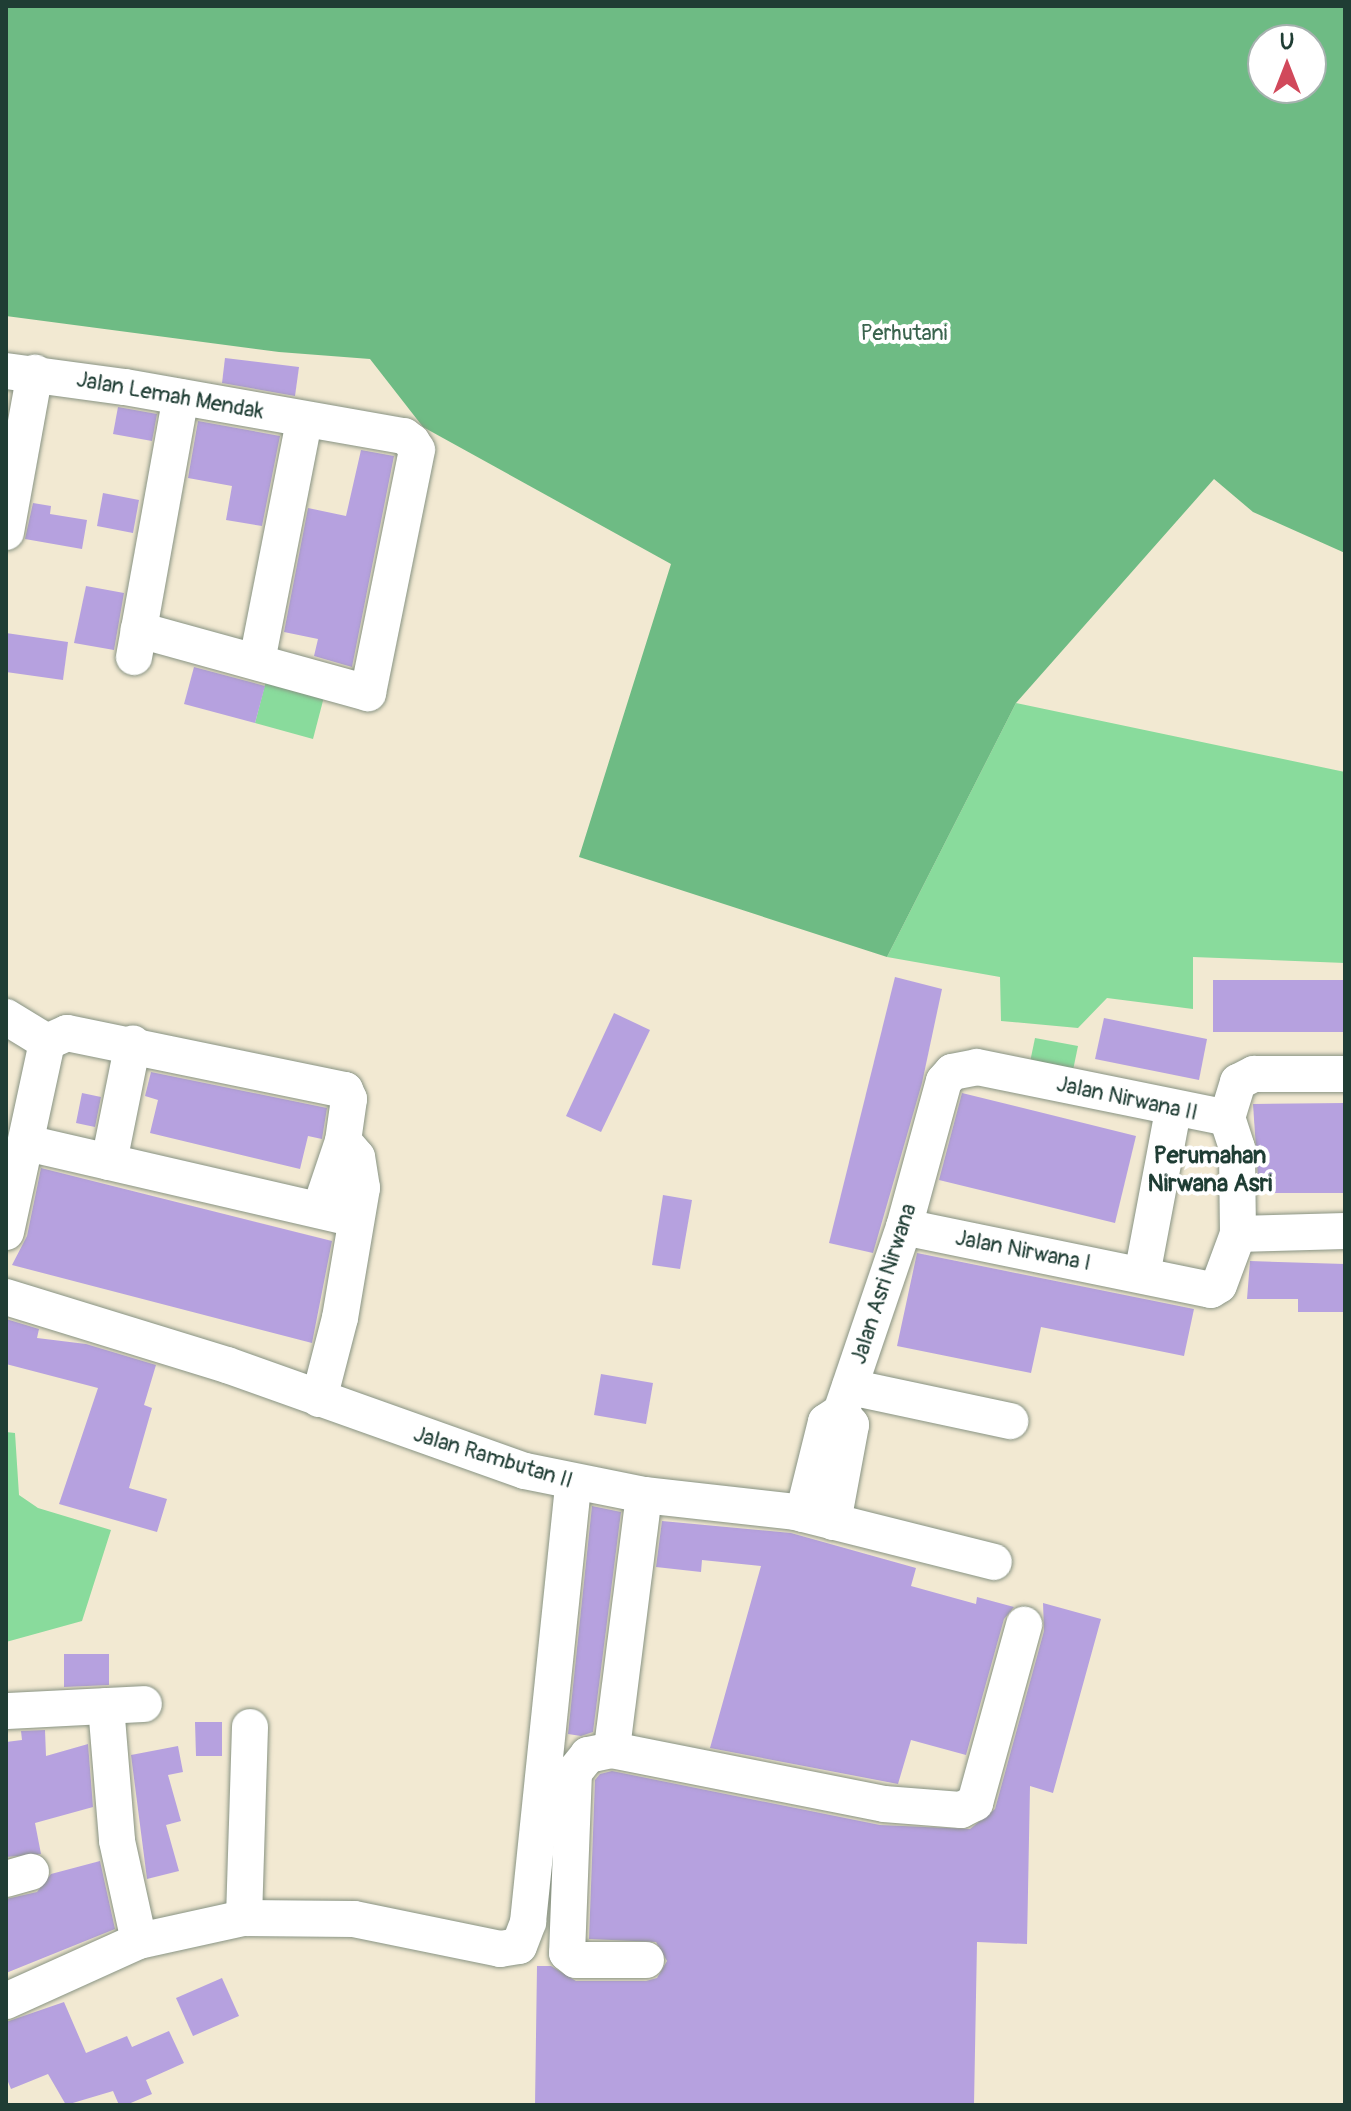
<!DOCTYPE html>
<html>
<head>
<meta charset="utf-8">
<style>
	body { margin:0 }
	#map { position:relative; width:1351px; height:2111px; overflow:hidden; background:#f2e9d2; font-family:Pangolin,sans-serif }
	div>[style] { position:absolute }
	.green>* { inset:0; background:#89db9c }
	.forest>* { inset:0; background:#6ebb84 }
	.building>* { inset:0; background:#b6a1df }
	.roads { filter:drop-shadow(0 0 2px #889383) drop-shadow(0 0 2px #889383) }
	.minor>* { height:36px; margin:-18px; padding:0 18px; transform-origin:18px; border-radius:18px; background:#fff }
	span { translate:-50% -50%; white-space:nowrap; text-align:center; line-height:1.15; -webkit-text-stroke:8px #fff; paint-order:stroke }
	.park-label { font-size:22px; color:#3a644e }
	.street-label { font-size:22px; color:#1f3d34 }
	.neighbourhood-label { font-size:24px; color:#1f3d34; font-weight:700 }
	.frame { position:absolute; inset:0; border:8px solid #1f3d34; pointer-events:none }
	.north { position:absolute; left:1247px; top:24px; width:80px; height:80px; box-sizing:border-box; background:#fff; border:2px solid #a5b1ae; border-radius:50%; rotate:0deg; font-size:22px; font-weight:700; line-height:32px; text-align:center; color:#1f3d34 }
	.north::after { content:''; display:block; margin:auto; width:28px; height:36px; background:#d1495b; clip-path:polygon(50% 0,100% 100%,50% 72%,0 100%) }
</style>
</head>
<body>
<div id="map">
	<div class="green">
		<div style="clip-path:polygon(267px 677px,325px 693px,313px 739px,255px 723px)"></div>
		<div style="clip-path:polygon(1016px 703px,1345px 772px,1345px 963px,1193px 957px,1193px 1009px,1107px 998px,1078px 1028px,1001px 1021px,1000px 977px,887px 957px)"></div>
		<div style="clip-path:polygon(1035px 1038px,1078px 1046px,1072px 1075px,1029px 1067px)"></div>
		<div style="clip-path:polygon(6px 1432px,15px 1433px,19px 1495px,38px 1508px,111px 1530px,82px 1621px,6px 1642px)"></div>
	</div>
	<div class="forest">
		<div style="clip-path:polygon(evenodd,6px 6px,1345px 6px,1345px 553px,1253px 512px,1214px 479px,1016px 703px,887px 957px,579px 857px,671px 564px,423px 427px,370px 359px,279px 352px,6px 316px,6px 6px,1263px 40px,1311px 40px,1311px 88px,1263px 88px,1263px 40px)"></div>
	</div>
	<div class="building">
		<div style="clip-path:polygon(225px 358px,299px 367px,295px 396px,222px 383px)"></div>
		<div style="clip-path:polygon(118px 407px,157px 414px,152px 441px,113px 434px)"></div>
		<div style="clip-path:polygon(198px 421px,280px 436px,262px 526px,226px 520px,232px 486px,188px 478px)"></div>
		<div style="clip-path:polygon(361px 450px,394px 456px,352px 667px,314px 656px,318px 639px,284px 632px,308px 508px,346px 516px)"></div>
		<div style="clip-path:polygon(103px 493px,139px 500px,133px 533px,97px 526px)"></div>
		<div style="clip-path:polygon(33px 503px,51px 506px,50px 514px,87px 520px,82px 549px,25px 539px)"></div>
		<div style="clip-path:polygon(86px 586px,124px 593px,114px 650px,74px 643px)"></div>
		<div style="clip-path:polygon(6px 633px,68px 642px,63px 680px,6px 672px)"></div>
		<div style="clip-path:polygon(194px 667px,265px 686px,255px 723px,184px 704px)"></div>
		<div style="clip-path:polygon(895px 977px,942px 989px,922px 1083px,873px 1253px,829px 1243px)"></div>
		<div style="clip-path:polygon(1213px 980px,1345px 980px,1345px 1032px,1213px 1032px)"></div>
		<div style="clip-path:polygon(614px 1013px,650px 1030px,601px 1132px,566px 1116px)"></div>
		<div style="clip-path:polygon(1104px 1018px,1207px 1039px,1199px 1080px,1095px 1059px)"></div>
		<div style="clip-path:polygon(151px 1072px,327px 1108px,322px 1139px,308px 1136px,300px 1169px,150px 1133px,158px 1100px,145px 1096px)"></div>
		<div style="clip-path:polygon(82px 1093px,101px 1097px,95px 1127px,76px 1123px)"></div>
		<div style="clip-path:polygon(962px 1093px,1136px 1136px,1115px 1223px,939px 1180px)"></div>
		<div style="clip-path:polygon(1345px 1103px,1345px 1193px,1259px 1193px,1253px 1104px)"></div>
		<div style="clip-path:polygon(41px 1168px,332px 1241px,312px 1343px,12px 1265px,27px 1236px)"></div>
		<div style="clip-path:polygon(663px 1195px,692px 1200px,680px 1269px,652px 1265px)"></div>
		<div style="clip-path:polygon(917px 1253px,1194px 1309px,1184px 1356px,1041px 1327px,1031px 1373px,897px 1346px)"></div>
		<div style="clip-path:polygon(1250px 1261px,1345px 1264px,1345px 1312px,1298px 1312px,1298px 1299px,1247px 1299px)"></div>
		<div style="clip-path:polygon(6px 1319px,39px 1329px,37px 1338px,86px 1344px,156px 1365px,144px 1405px,152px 1408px,129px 1488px,167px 1499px,157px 1532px,59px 1504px,98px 1388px,6px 1364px)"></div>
		<div style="clip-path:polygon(601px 1374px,653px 1383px,646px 1424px,594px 1415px)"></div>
		<div style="clip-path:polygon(592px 1506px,621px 1512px,593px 1732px,581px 1736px,568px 1734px)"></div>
		<div style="clip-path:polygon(662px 1521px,791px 1533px,916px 1568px,911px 1586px,976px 1604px,977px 1597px,1014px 1607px,1004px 1619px,966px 1755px,911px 1740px,898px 1784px,710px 1748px,761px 1566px,702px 1560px,701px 1572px,656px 1567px)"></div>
		<div style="clip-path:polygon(1043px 1603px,1101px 1619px,1053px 1793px,1030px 1786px,1027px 1944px,977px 1942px,974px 2105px,535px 2105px,537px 1966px,551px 1966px,576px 1981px,646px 1981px,657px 1978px,667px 1961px,656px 1942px,589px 1939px,595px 1780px,600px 1774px,612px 1771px,880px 1825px,970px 1829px,995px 1809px,1044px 1631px)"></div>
		<div style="clip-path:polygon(64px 1654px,109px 1654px,109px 1685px,64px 1687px)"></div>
		<div style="clip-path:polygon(195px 1722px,222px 1722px,222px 1756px,196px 1756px)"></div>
		<div style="clip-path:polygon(45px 1730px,46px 1756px,88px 1744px,93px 1807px,35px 1823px,41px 1854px,6px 1857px,6px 1742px,22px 1740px,21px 1731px)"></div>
		<div style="clip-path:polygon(178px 1746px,183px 1772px,168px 1775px,181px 1821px,166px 1825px,179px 1871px,147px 1879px,131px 1755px)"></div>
		<div style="clip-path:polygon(100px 1861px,115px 1929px,6px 1973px,6px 1899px,37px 1892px,51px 1874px)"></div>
		<div style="clip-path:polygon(222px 1978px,239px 2016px,193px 2036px,176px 1998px)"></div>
		<div style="clip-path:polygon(64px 2002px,86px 2053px,127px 2036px,132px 2047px,169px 2031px,184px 2063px,146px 2080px,152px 2094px,126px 2105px,119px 2105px,113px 2091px,66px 2105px,48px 2074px,11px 2089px,6px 2077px,6px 2022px)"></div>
	</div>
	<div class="roads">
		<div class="minor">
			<div style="left:6px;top:371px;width:120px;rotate:7.7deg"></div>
			<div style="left:125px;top:387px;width:283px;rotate:10deg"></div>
			<div style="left:404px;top:436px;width:10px;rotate:37deg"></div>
			<div style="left:412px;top:442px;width:9px;rotate:58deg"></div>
			<div style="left:417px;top:450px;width:248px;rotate:101.4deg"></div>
			<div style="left:368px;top:693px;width:238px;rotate:-164.6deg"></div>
			<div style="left:6px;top:532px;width:162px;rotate:-79.7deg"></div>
			<div style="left:134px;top:657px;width:264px;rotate:-79.8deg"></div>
			<div style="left:257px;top:661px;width:245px;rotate:-78.9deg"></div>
			<div style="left:6px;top:1017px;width:48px;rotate:31.4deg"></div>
			<div style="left:27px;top:1143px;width:337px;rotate:13deg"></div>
			<div style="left:109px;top:1162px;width:121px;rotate:-78.6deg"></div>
			<div style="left:904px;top:1227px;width:313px;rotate:11.6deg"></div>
			<div style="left:1211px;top:1290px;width:9px;rotate:-32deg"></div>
			<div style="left:1219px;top:1285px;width:54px;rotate:-69.6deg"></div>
			<div style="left:1238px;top:1234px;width:86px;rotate:-90.7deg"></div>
			<div style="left:1237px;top:1148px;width:32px;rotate:-108deg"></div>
			<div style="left:1227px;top:1118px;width:38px;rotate:-73deg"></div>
			<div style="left:1238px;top:1082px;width:18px;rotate:-27deg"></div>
			<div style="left:1254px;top:1074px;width:91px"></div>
			<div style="left:6px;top:1232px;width:194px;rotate:-77.8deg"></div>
			<div style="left:47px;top:1042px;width:22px;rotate:-24deg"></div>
			<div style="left:67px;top:1033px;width:284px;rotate:11.6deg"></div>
			<div style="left:345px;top:1090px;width:10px;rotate:66deg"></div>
			<div style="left:349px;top:1099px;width:42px;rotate:98.1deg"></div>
			<div style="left:343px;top:1141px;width:72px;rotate:108.7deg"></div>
			<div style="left:1238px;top:1234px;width:107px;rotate:-1.6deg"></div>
			<div style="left:1142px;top:1275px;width:167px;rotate:-79.3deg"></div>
			<div style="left:6px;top:1297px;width:231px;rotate:17.1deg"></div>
			<div style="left:227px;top:1365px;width:316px;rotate:19.6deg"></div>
			<div style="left:525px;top:1471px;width:121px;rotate:11.4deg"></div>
			<div style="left:644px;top:1495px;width:152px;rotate:6.4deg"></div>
			<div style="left:795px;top:1512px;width:205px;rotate:14.1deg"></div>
			<div style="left:850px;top:1387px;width:164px;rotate:12deg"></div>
			<div style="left:319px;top:1399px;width:84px;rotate:-75.5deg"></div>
			<div style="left:340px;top:1318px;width:132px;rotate:-80.4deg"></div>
			<div style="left:362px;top:1188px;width:31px;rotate:-99deg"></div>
			<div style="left:357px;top:1157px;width:21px;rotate:-131deg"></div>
			<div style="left:841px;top:1412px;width:195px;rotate:-71.2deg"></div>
			<div style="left:904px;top:1227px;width:151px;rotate:-74.7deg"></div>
			<div style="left:944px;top:1081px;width:12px;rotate:-48deg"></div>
			<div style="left:952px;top:1072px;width:25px;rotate:-11deg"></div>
			<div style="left:977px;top:1067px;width:255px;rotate:11.5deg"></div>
			<div style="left:644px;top:1495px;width:257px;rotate:97.2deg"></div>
			<div style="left:612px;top:1750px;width:277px;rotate:11.2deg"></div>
			<div style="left:884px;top:1804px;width:77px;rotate:4.5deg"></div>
			<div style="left:961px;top:1810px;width:16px;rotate:-27deg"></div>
			<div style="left:975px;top:1803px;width:185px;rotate:-74.6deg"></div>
			<div style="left:803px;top:1514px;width:95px;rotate:-76deg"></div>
			<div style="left:826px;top:1422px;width:18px;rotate:-34deg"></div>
			<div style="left:833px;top:1522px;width:99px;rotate:-79.5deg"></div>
			<div style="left:851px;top:1425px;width:16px;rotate:-128deg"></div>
			<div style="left:106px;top:1706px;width:135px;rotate:85.3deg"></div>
			<div style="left:117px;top:1841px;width:102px;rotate:77.6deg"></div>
			<div style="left:6px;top:1711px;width:138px;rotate:-2.9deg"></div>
			<div style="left:612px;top:1750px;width:25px;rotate:168deg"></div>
			<div style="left:588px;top:1755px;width:22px;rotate:129deg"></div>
			<div style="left:574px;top:1772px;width:181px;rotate:92.2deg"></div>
			<div style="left:567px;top:1953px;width:11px;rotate:38deg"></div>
			<div style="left:576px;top:1960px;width:70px"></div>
			<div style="left:6px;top:1879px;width:26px;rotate:-16deg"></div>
			<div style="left:244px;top:1918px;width:191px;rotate:-88.2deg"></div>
			<div style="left:6px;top:2001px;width:146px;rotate:-24.3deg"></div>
			<div style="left:139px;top:1941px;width:107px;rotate:-12.4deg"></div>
			<div style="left:244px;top:1918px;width:110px;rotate:0.5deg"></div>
			<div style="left:354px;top:1919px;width:149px;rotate:11.6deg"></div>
			<div style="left:500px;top:1949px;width:19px;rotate:-9deg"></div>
			<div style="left:519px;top:1946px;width:26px;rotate:-69deg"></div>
			<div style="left:528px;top:1922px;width:441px;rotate:-84.1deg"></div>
		</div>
	</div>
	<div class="park-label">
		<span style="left:904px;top:334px">Perhutani</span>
	</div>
	<div class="street-label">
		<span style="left:170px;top:396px;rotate:10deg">Jalan Lemah Mendak</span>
		<span style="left:1127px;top:1099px;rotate:12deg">Jalan Nirwana II</span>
		<span style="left:1023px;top:1251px;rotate:11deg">Jalan Nirwana I</span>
		<span style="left:884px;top:1284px;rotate:-72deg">Jalan Asri Nirwana</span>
		<span style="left:493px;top:1458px;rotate:17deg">Jalan Rambutan II</span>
	</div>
	<div class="neighbourhood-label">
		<span style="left:1210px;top:1170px">Perumahan<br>Nirwana Asri</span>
	</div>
	<div class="frame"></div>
	<div class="north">U</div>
</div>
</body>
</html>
